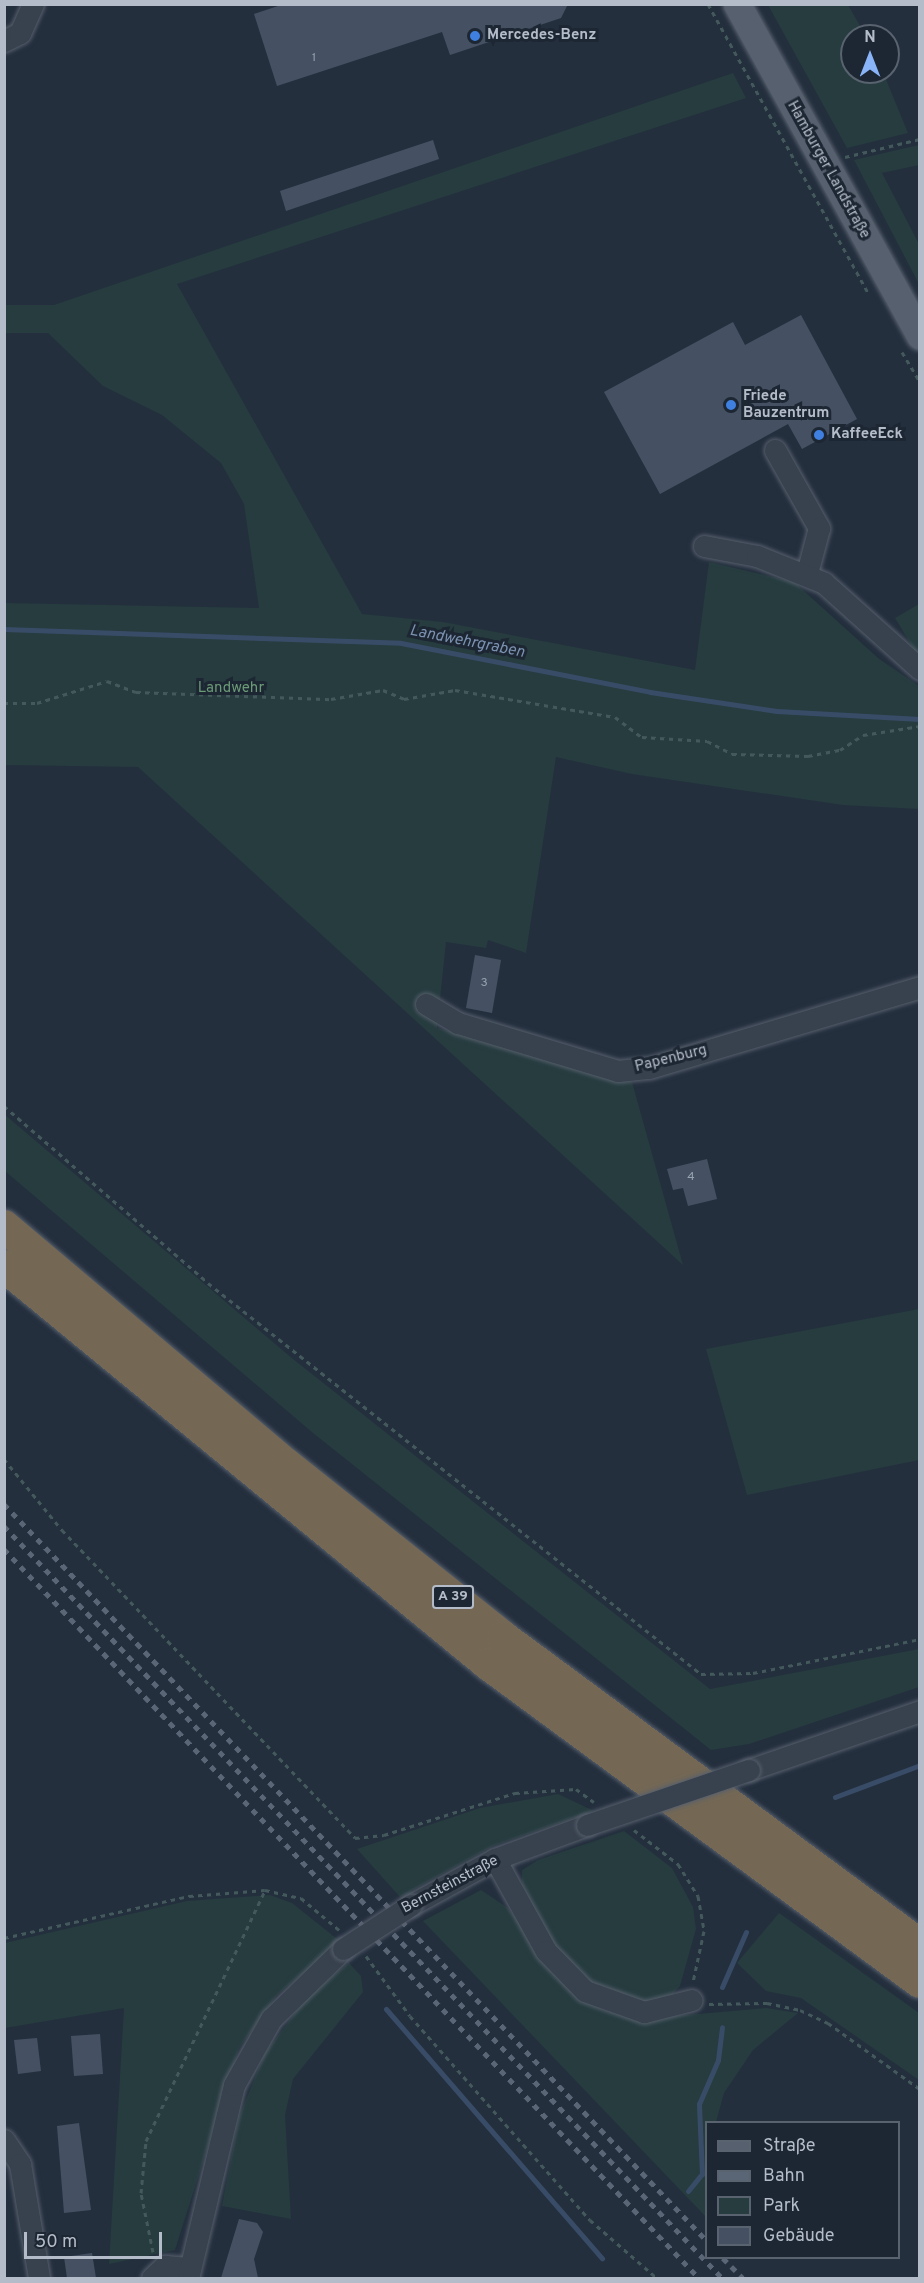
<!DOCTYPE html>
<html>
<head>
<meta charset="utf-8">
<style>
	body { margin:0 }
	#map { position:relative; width:924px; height:2283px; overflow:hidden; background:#242f3e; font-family:Overpass,sans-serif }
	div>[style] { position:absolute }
	.green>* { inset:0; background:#263c3f }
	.stream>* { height:5px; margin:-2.5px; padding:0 2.5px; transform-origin:2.5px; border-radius:2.5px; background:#394c67 }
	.building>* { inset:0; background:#455162 }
	.path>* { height:3px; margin-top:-1.5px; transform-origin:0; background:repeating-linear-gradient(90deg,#44595c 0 4.5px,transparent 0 9px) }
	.roads { filter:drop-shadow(0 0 2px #565f6c) drop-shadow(0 0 2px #565f6c) }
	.minor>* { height:21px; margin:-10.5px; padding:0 10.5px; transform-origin:10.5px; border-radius:10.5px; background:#38414e }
	.major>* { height:27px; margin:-13.5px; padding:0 13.5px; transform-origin:13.5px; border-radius:13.5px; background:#56606e }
	.highway>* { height:32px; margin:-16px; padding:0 16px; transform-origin:16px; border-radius:16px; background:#746855 }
	.rail>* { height:4.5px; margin-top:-2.25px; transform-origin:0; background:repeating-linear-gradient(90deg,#5a6575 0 6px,transparent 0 12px) }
	.bridges { filter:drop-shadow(0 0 2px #565f6c) drop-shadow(0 0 2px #565f6c) }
	.minor-bridge>* { height:21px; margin:-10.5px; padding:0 10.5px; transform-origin:10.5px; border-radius:10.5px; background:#38414e }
	.dots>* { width:16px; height:16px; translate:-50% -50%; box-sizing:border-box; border:3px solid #1d2633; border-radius:50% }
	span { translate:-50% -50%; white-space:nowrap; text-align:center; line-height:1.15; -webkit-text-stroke:6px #1d2633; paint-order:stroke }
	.number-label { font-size:12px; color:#98a1af }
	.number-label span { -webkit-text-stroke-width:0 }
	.shield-label span { padding:2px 4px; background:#1d2633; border:2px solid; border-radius:4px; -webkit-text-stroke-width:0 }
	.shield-label { font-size:14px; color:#b4bcc9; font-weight:700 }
	.poi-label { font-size:15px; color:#b4bcc9; font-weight:700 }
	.left { translate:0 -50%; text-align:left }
	.street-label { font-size:15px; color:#b4bcc9 }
	.park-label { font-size:15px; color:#6b9a76 }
	.water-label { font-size:16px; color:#7c92b1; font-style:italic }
	.frame { position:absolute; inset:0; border:6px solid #b4bcc9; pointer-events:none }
	.legend { position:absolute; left:705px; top:2121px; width:195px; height:138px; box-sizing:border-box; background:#1d2633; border:2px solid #59626f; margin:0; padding:8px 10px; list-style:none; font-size:18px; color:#b4bcc9 }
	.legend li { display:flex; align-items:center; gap:12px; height:30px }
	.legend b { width:30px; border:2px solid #59626f }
	.north { position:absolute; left:840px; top:24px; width:60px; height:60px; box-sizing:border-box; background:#1d2633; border:2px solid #59626f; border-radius:50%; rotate:0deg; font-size:16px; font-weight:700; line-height:24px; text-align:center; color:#b4bcc9 }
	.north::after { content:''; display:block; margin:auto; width:21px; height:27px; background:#8ab4f8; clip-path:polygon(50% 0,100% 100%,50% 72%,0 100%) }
	.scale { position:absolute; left:24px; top:2232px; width:138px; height:27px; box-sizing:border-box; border:3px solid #b4bcc9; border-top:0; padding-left:8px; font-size:18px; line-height:21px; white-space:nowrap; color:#b4bcc9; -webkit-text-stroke:4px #1d2633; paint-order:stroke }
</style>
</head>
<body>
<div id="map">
	<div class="green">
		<div style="clip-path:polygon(768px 5px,848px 5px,866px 36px,852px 36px,852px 72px,883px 72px,908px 133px,847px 148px)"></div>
		<div style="clip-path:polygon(733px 73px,746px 98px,177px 284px,362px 614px,443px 622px,695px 670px,709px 562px,794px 582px,878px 658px,919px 686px,919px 809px,843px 805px,632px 774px,556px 757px,526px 953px,488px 940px,486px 948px,446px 942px,437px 1028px,632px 1082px,683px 1265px,138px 767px,5px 765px,5px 603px,259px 608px,244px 504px,221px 463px,162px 415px,103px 386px,48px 333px,5px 333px,5px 305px,54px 305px)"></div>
		<div style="clip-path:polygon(919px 145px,919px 165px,882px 173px,919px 244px,919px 284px,854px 160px)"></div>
		<div style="clip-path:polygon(919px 604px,919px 658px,895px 618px)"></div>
		<div style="clip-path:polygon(4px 1114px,293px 1359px,710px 1689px,919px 1649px,919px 1687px,749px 1744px,711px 1750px,313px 1433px,5px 1171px)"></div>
		<div style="clip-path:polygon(919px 1309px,919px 1460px,747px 1495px,706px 1349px)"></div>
		<div style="clip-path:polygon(558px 1794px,594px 1811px,493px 1846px,400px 1897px,357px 1849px,480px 1808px)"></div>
		<div style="clip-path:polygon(624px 1831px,672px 1868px,693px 1907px,696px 1929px,680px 1986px,671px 1996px,640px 2003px,587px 1984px,554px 1950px,522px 1883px,522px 1870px,538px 1860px)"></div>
		<div style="clip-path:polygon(481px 1890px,508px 1908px,570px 1990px,602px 2010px,641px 2019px,766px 2008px,798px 2013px,753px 2050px,724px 2093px,716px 2122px,706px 2122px,706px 2217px,423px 1921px)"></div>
		<div style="clip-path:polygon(270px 1895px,292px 1903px,341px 1942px,277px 1995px,239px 2048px,175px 2250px,109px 2264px,124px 2008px,5px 2028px,5px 1943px,187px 1901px)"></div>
		<div style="clip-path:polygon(779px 1913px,919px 2013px,919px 2080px,801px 1998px,766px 1991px,737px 1963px)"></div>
		<div style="clip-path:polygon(349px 1963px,361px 1976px,363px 1992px,293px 2079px,285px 2115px,291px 2219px,222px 2206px,239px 2117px,265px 2053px,308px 1996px)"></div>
	</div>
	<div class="stream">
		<div style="left:4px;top:629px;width:397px;rotate:2deg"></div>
		<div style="left:401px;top:643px;width:254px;rotate:11.1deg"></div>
		<div style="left:650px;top:692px;width:128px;rotate:8.5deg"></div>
		<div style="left:777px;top:711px;width:143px;rotate:3.2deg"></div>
		<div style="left:835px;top:1797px;width:91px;rotate:-20.6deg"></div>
		<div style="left:722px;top:1987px;width:60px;rotate:-66.4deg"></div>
		<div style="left:386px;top:2009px;width:330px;rotate:49.1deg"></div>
		<div style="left:688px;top:2191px;width:22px;rotate:-51deg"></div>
		<div style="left:702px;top:2174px;width:70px;rotate:-92.5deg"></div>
		<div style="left:699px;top:2104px;width:48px;rotate:-66.6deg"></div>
		<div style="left:718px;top:2060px;width:33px;rotate:-83deg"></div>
	</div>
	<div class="building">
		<div style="clip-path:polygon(284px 4px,568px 4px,561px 18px,450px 55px,442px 32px,277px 86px,254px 14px)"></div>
		<div style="clip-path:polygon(433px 140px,439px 159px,286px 211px,280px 191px)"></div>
		<div style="clip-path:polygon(801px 315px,857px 419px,802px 449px,788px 424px,660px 494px,604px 392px,733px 322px,745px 345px)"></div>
		<div style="clip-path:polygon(475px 955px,501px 960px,492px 1013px,466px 1008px)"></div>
		<div style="clip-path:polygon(707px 1159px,717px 1199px,688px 1206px,683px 1188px,673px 1190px,667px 1169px)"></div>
		<div style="clip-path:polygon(100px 2034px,103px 2074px,74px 2076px,71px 2036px)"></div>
		<div style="clip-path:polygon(37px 2038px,41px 2071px,18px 2074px,14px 2040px)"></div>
		<div style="clip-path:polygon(79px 2123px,91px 2210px,64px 2213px,57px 2126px)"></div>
		<div style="clip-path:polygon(239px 2219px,257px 2223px,263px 2232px,254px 2259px,258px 2278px,221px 2278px)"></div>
		<div style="clip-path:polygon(92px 2253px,96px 2278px,67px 2278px,64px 2257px)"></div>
	</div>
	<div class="path">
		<div style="left:708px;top:4px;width:332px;rotate:61deg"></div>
		<div style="left:845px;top:157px;width:77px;rotate:-13.5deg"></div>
		<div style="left:902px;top:352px;width:35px;rotate:59deg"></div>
		<div style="left:4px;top:703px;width:33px"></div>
		<div style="left:37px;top:703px;width:73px;rotate:-17.4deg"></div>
		<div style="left:107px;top:681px;width:31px;rotate:21deg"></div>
		<div style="left:136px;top:692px;width:195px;rotate:2.1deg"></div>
		<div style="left:331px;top:699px;width:53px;rotate:-9.8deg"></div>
		<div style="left:383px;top:690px;width:23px;rotate:23deg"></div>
		<div style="left:404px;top:699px;width:52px;rotate:-10deg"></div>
		<div style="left:455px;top:690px;width:162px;rotate:9.6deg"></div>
		<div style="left:615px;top:717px;width:34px;rotate:37deg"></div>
		<div style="left:642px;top:737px;width:65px;rotate:3.5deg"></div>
		<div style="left:707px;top:741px;width:28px;rotate:27deg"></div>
		<div style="left:732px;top:754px;width:76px;rotate:1.5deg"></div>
		<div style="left:808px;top:756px;width:33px;rotate:-11deg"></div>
		<div style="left:840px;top:750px;width:27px;rotate:-33deg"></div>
		<div style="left:863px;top:735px;width:58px;rotate:-9deg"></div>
		<div style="left:4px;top:1106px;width:270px;rotate:40.9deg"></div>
		<div style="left:208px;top:1283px;width:629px;rotate:38.42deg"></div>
		<div style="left:701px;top:1674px;width:52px;rotate:-1.1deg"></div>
		<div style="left:753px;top:1673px;width:170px;rotate:-11.5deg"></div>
		<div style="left:4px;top:1459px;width:92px;rotate:50.8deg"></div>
		<div style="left:62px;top:1530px;width:425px;rotate:46.4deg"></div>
		<div style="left:355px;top:1838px;width:29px;rotate:-6deg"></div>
		<div style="left:384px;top:1835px;width:138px;rotate:-17.8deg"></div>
		<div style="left:515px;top:1793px;width:61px;rotate:-3.8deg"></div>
		<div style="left:576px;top:1789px;width:22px;rotate:36deg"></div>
		<div style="left:920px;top:1798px;width:18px;rotate:90deg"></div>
		<div style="left:634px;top:1830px;width:56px;rotate:37.7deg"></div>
		<div style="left:678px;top:1864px;width:38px;rotate:58deg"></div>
		<div style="left:698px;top:1896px;width:36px;rotate:80deg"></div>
		<div style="left:704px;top:1931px;width:52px;rotate:102.2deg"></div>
		<div style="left:4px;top:1938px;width:190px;rotate:-12.8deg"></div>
		<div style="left:189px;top:1896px;width:76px;rotate:-4.5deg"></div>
		<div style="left:265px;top:1890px;width:37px;rotate:13deg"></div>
		<div style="left:301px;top:1898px;width:50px;rotate:40.1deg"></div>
		<div style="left:366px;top:1956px;width:74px;rotate:53.7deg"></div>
		<div style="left:410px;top:2016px;width:272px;rotate:48.6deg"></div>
		<div style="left:590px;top:2220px;width:89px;rotate:40.9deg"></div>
		<div style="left:709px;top:2004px;width:58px;rotate:-1deg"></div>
		<div style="left:767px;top:2003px;width:34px;rotate:12deg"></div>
		<div style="left:800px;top:2010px;width:31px;rotate:25deg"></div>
		<div style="left:828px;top:2023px;width:113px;rotate:35.7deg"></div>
		<div style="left:153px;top:2252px;width:60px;rotate:-101.5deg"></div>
		<div style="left:141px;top:2193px;width:52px;rotate:-84.5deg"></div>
		<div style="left:146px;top:2141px;width:278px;rotate:-64.6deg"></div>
	</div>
	<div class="roads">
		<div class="minor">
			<div style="left:4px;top:41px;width:18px;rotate:-27deg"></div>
			<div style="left:20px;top:33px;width:32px;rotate:-66deg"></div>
			<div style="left:775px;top:450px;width:90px;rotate:60.6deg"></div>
			<div style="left:819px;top:528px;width:47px;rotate:104.9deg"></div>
			<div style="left:704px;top:546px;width:54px;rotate:10.7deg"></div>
			<div style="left:757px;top:556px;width:72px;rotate:21.9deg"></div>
			<div style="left:824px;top:583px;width:129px;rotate:41.9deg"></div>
			<div style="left:426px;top:1004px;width:37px;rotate:31deg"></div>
			<div style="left:458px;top:1023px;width:167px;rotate:16.7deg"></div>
			<div style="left:618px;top:1071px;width:31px;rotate:-6deg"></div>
			<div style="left:649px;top:1068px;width:283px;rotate:-16.6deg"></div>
			<div style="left:749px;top:1770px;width:181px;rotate:-19deg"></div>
			<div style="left:495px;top:1859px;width:105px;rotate:61deg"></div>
			<div style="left:546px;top:1951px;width:56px;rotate:45.7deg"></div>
			<div style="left:585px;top:1991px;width:63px;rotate:19.6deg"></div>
			<div style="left:644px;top:2012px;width:49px;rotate:-14deg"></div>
			<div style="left:411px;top:1905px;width:96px;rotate:-28.7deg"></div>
			<div style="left:495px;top:1859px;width:98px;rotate:-20.3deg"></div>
			<div style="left:4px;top:2140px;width:29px;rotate:56deg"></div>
			<div style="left:20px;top:2164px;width:116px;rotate:80.5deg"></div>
			<div style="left:152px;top:2278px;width:18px;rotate:-43deg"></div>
			<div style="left:165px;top:2266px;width:25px;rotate:5deg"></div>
			<div style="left:188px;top:2278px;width:198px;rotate:-76.6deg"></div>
			<div style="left:234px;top:2085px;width:76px;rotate:-60.7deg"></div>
			<div style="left:271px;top:2019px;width:100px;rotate:-44.2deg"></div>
		</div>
		<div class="major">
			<div style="left:737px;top:4px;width:379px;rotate:61.1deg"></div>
		</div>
		<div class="highway">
			<div style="left:4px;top:1226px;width:370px;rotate:40.2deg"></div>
			<div style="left:287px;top:1465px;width:276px;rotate:38.5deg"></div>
			<div style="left:503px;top:1637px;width:518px;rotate:36.45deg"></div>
			<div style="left:4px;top:1266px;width:627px;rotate:39.43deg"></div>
			<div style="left:488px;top:1664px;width:536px;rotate:36.36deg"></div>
		</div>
	</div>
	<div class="rail">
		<div style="left:4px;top:1504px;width:1017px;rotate:46.35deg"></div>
		<div style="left:4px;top:1526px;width:1040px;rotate:46.32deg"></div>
		<div style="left:4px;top:1549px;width:1007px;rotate:46.37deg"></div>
		<div style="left:723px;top:2258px;width:28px;rotate:45deg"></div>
	</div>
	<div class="bridges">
		<div class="minor-bridge">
			<div style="left:587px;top:1825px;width:171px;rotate:-18.8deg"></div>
			<div style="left:343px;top:1949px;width:81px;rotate:-32.9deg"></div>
		</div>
	</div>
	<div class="dots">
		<div style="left:475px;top:36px;background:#3f7fe0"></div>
		<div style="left:731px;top:405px;background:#3f7fe0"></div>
		<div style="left:819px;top:435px;background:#3f7fe0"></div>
	</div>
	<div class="number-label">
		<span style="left:314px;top:59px">1</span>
		<span style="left:484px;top:984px">3</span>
		<span style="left:691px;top:1178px">4</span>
	</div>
	<div class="shield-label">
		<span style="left:453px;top:1597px">A 39</span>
	</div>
	<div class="poi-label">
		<span class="left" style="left:487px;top:36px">Mercedes-Benz</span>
		<span class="left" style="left:743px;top:405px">Friede<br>Bauzentrum</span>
		<span class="left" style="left:831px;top:435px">KaffeeEck</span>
	</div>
	<div class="street-label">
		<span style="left:828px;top:170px;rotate:61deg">Hamburger Landstraße</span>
		<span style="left:671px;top:1059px;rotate:-14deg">Papenburg</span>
		<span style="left:450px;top:1885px;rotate:-28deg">Bernsteinstraße</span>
	</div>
	<div class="park-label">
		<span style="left:231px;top:689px">Landwehr</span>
	</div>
	<div class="water-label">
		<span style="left:467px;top:642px;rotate:11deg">Landwehrgraben</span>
	</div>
	<div class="frame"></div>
	<ul class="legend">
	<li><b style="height:8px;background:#56606e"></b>Straße</li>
	<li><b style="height:8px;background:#5a6575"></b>Bahn</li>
	<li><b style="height:16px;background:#263c3f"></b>Park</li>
	<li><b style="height:16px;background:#455162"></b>Gebäude</li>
	</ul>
	<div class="north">N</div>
	<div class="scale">50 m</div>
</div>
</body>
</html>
